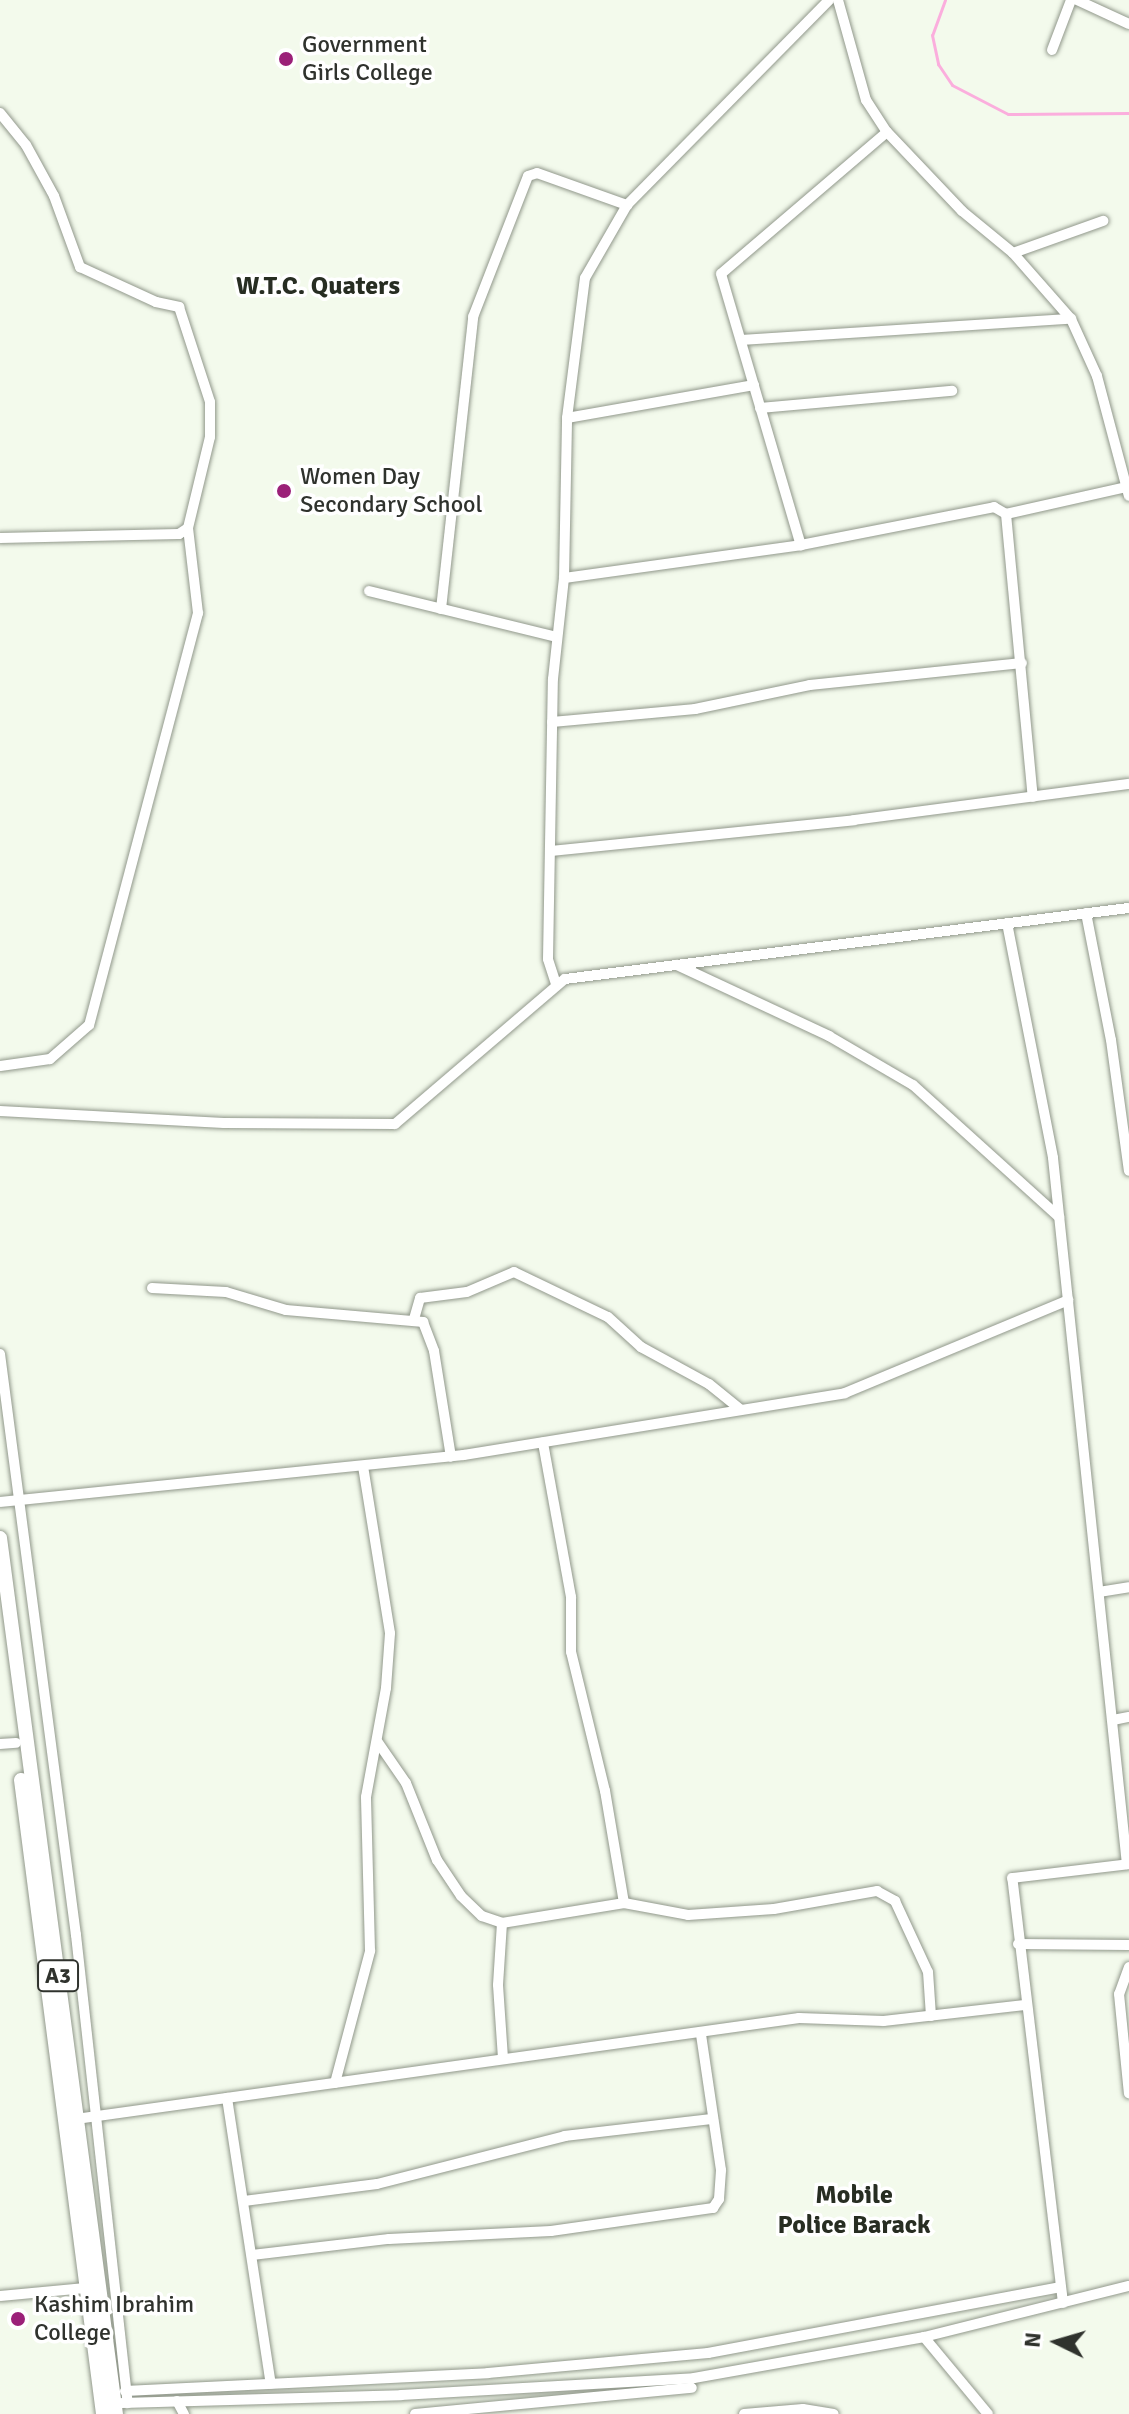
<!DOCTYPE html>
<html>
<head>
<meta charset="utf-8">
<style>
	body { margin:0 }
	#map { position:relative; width:1129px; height:2414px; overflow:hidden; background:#f3faec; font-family:Signika,sans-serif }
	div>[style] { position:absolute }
	.stream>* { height:3px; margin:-1.5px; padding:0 1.5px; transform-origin:1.5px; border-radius:1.5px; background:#fbaedd }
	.roads { filter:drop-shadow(0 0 2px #91988b) drop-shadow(0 0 2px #91988b) }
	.minor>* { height:10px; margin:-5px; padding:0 5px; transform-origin:5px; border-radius:5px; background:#fff }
	.highway>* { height:14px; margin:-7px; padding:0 7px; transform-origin:7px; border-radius:7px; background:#fff }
	.dots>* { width:22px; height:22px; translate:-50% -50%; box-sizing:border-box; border:4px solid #fff; border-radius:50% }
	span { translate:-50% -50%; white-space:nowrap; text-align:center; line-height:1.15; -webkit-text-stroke:7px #fff; paint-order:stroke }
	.shield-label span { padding:2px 6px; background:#fff; border:2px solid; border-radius:6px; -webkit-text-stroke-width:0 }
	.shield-label { font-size:22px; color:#2f322d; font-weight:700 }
	.poi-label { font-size:24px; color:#2f322d }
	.left { translate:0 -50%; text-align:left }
	.neighbourhood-label { font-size:26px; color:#272d22; font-weight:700 }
	.north { position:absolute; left:1017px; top:2302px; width:80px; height:80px; -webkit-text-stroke:6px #fff; paint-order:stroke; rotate:275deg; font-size:22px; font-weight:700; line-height:32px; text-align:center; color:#2f322d }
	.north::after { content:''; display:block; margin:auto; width:28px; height:36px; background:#2f322d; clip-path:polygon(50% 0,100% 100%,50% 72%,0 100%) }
</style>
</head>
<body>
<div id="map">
	<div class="stream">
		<div style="left:945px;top:0;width:37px;rotate:110deg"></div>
		<div style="left:932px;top:35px;width:30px;rotate:78deg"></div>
		<div style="left:938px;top:64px;width:25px;rotate:56deg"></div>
		<div style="left:952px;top:85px;width:63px;rotate:27.4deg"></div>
		<div style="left:1008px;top:114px;width:121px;rotate:-0.5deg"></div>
	</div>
	<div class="roads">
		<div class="minor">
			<div style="left:838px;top:0;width:104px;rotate:74.4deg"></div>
			<div style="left:866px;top:100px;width:38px;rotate:57deg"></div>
			<div style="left:887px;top:132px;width:109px;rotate:46.5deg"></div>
			<div style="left:962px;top:211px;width:66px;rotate:39.5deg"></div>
			<div style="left:1013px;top:253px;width:88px;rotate:48.7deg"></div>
			<div style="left:1071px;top:319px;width:63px;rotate:65.5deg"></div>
			<div style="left:1097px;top:376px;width:124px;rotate:75.1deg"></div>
			<div style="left:1077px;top:0;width:57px;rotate:24.8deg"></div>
			<div style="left:1052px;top:50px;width:53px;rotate:-69.2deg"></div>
			<div style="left:0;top:113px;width:41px;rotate:50.9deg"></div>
			<div style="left:26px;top:145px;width:58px;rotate:61.2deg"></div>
			<div style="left:54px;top:196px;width:76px;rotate:69.9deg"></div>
			<div style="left:80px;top:267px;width:84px;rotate:24.7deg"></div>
			<div style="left:156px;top:302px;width:24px;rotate:12deg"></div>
			<div style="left:179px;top:307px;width:100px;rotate:71.9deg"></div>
			<div style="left:210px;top:402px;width:35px;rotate:90deg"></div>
			<div style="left:210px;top:437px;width:94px;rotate:103.6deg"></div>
			<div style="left:188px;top:528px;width:86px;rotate:83.3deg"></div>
			<div style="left:198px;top:613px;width:426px;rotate:104.8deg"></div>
			<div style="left:89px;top:1025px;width:52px;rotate:138.9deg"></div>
			<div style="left:50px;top:1059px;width:50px;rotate:172deg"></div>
			<div style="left:887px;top:132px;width:218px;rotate:139.5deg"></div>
			<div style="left:721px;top:274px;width:283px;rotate:73.6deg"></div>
			<div style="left:801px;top:545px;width:197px;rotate:-11.1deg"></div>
			<div style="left:994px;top:507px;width:14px;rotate:30deg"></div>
			<div style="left:1006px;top:514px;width:124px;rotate:-12.6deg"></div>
			<div style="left:1013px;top:253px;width:96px;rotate:-19.6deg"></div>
			<div style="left:742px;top:340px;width:330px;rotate:-3.7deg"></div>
			<div style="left:760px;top:408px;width:193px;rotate:-5.1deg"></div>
			<div style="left:567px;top:418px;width:190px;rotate:-10deg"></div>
			<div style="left:1006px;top:514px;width:284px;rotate:84.6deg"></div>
			<div style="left:0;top:538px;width:179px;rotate:-1.3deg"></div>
			<div style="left:179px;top:534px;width:11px;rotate:-34deg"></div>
			<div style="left:564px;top:578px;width:239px;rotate:-7.9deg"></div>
			<div style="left:369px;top:591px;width:193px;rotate:13.8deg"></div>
			<div style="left:441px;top:609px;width:294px;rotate:-83.7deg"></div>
			<div style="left:473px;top:317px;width:151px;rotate:-68.7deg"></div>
			<div style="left:528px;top:176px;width:9px;rotate:-18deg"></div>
			<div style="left:537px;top:173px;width:96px;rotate:19.6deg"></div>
			<div style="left:552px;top:722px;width:144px;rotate:-5.2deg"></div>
			<div style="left:695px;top:709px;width:117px;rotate:-11.8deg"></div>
			<div style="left:810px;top:685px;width:213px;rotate:-5.9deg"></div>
			<div style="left:551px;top:851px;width:305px;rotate:-5.8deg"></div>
			<div style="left:854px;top:820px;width:277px;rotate:-7.5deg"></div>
			<div style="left:1086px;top:913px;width:129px;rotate:78.9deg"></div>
			<div style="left:1111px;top:1040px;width:132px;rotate:82.2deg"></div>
			<div style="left:1007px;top:923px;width:239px;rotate:78.9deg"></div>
			<div style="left:1053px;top:1158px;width:710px;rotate:84.02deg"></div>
			<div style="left:677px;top:965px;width:168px;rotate:25deg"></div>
			<div style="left:829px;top:1036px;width:97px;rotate:30.3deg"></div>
			<div style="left:913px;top:1085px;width:197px;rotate:42.1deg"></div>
			<div style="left:556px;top:984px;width:26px;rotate:-108deg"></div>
			<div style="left:548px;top:959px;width:280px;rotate:-89deg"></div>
			<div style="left:553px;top:679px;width:102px;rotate:-83.8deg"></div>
			<div style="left:564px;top:578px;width:160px;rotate:-88.9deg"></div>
			<div style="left:567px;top:418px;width:141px;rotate:-82.7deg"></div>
			<div style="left:585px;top:278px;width:84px;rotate:-60.1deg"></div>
			<div style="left:627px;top:205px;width:288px;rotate:-45.4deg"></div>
			<div style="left:0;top:1111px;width:224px;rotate:3.1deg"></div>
			<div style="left:224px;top:1123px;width:171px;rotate:0.3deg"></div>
			<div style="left:395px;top:1124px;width:223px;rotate:-40.5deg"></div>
			<div style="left:565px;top:979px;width:568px;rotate:-7.18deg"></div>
			<div style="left:152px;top:1288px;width:74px;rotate:3.1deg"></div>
			<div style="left:226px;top:1292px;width:63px;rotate:16.7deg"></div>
			<div style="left:286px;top:1310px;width:138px;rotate:5deg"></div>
			<div style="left:423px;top:1322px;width:31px;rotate:69deg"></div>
			<div style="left:434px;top:1351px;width:107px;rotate:80.9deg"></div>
			<div style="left:414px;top:1319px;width:22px;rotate:-74deg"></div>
			<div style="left:420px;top:1298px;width:47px;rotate:-7.3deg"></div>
			<div style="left:467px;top:1292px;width:51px;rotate:-23.1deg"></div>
			<div style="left:514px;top:1272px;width:104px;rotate:25.6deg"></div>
			<div style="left:608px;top:1317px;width:45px;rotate:42.3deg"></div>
			<div style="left:641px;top:1347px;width:77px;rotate:28.6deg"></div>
			<div style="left:709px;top:1384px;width:40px;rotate:39deg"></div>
			<div style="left:0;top:1354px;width:586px;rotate:82.55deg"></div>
			<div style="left:76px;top:1935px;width:471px;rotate:83.7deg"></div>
			<div style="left:0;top:1502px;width:466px;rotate:-5.8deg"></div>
			<div style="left:464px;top:1455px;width:386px;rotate:-9.2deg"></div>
			<div style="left:845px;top:1393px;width:242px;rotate:-22.6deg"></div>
			<div style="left:1099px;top:1592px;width:30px;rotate:-9deg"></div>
			<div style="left:1113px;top:1720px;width:16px;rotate:-11deg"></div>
			<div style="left:377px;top:1741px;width:51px;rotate:55.4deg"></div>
			<div style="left:406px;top:1783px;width:83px;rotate:68.1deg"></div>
			<div style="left:437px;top:1860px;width:43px;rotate:56.3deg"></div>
			<div style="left:461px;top:1896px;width:29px;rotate:44deg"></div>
			<div style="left:482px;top:1916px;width:21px;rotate:19deg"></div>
			<div style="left:502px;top:1923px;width:124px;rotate:-9.3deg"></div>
			<div style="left:624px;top:1903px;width:114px;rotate:-99.6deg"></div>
			<div style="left:605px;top:1791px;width:143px;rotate:-103.7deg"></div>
			<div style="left:571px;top:1652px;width:55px;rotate:-90deg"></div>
			<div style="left:571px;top:1597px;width:157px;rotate:-100.3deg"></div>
			<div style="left:0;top:1744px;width:16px;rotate:-4deg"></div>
			<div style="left:624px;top:1903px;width:65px;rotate:10.6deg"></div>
			<div style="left:688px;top:1915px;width:86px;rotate:-4deg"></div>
			<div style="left:774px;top:1909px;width:105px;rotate:-9.9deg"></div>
			<div style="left:877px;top:1891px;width:21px;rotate:29deg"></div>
			<div style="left:895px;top:1901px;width:78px;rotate:65.1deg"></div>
			<div style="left:928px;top:1972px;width:44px;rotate:86.1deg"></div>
			<div style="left:502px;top:1923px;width:62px;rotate:93.7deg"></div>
			<div style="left:498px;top:1985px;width:74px;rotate:86.1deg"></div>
			<div style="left:1018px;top:1944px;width:111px;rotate:0.5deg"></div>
			<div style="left:1129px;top:1967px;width:29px;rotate:110deg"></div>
			<div style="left:1119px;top:1994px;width:100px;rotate:84.3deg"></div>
			<div style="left:335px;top:2083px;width:137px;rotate:-75.1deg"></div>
			<div style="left:370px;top:1951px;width:154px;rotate:-91.5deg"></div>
			<div style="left:366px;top:1797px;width:111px;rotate:-79.6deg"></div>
			<div style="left:386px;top:1688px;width:55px;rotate:-85.8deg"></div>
			<div style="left:390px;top:1633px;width:168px;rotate:-99.2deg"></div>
			<div style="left:227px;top:2098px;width:289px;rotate:81.3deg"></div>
			<div style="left:76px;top:2119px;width:730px;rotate:-7.95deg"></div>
			<div style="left:799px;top:2018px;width:85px;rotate:2deg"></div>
			<div style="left:884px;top:2021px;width:141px;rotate:-6.5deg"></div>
			<div style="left:244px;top:2201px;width:134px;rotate:-7.3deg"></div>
			<div style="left:377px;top:2184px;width:194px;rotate:-14.3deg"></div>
			<div style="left:565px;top:2136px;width:149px;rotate:-6.6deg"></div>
			<div style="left:252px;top:2255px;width:138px;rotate:-6.7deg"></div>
			<div style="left:389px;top:2239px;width:162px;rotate:-2.8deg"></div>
			<div style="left:551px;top:2231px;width:164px;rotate:-8.1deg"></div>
			<div style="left:713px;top:2208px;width:11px;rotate:-56deg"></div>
			<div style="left:719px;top:2199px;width:29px;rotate:-86deg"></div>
			<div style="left:721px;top:2170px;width:136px;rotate:-98.4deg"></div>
			<div style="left:0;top:2296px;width:86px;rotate:-5.3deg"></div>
			<div style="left:1063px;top:2303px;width:428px;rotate:-96.8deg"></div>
			<div style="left:1012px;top:1878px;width:118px;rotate:-6.8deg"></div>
			<div style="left:924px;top:2337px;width:100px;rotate:50.3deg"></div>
			<div style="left:125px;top:2391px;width:363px;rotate:-2.8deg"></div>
			<div style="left:488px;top:2373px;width:221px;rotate:-5.2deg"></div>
			<div style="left:708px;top:2353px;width:359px;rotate:-10.6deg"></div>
			<div style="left:177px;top:2401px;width:15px;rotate:62deg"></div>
			<div style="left:122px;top:2403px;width:279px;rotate:-1.6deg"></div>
			<div style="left:401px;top:2395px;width:293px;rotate:-3.3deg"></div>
			<div style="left:694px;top:2378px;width:234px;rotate:-10.1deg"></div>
			<div style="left:924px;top:2337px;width:211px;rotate:-14deg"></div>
			<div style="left:415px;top:2414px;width:278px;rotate:-5.4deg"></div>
			<div style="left:744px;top:2414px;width:59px;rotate:-4.8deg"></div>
			<div style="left:803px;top:2409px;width:31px;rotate:9deg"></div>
		</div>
		<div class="highway">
			<div style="left:0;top:1538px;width:884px;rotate:82.46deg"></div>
			<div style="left:21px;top:1780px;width:639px;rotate:82.63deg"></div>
		</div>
	</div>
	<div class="dots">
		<div style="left:286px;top:59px;background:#9b2078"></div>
		<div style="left:284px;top:491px;background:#9b2078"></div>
		<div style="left:18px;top:2319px;background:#9b2078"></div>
	</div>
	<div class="shield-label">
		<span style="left:58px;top:1976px">A3</span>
	</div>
	<div class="poi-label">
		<span class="left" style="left:302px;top:59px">Government<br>Girls College</span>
		<span class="left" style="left:300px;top:491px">Women Day<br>Secondary School</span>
		<span class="left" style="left:34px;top:2319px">Kashim Ibrahim<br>College</span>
	</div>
	<div class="neighbourhood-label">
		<span style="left:318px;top:287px">W.T.C. Quaters</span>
		<span style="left:854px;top:2211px">Mobile<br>Police Barack</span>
	</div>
	<div class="north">N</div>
</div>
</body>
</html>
